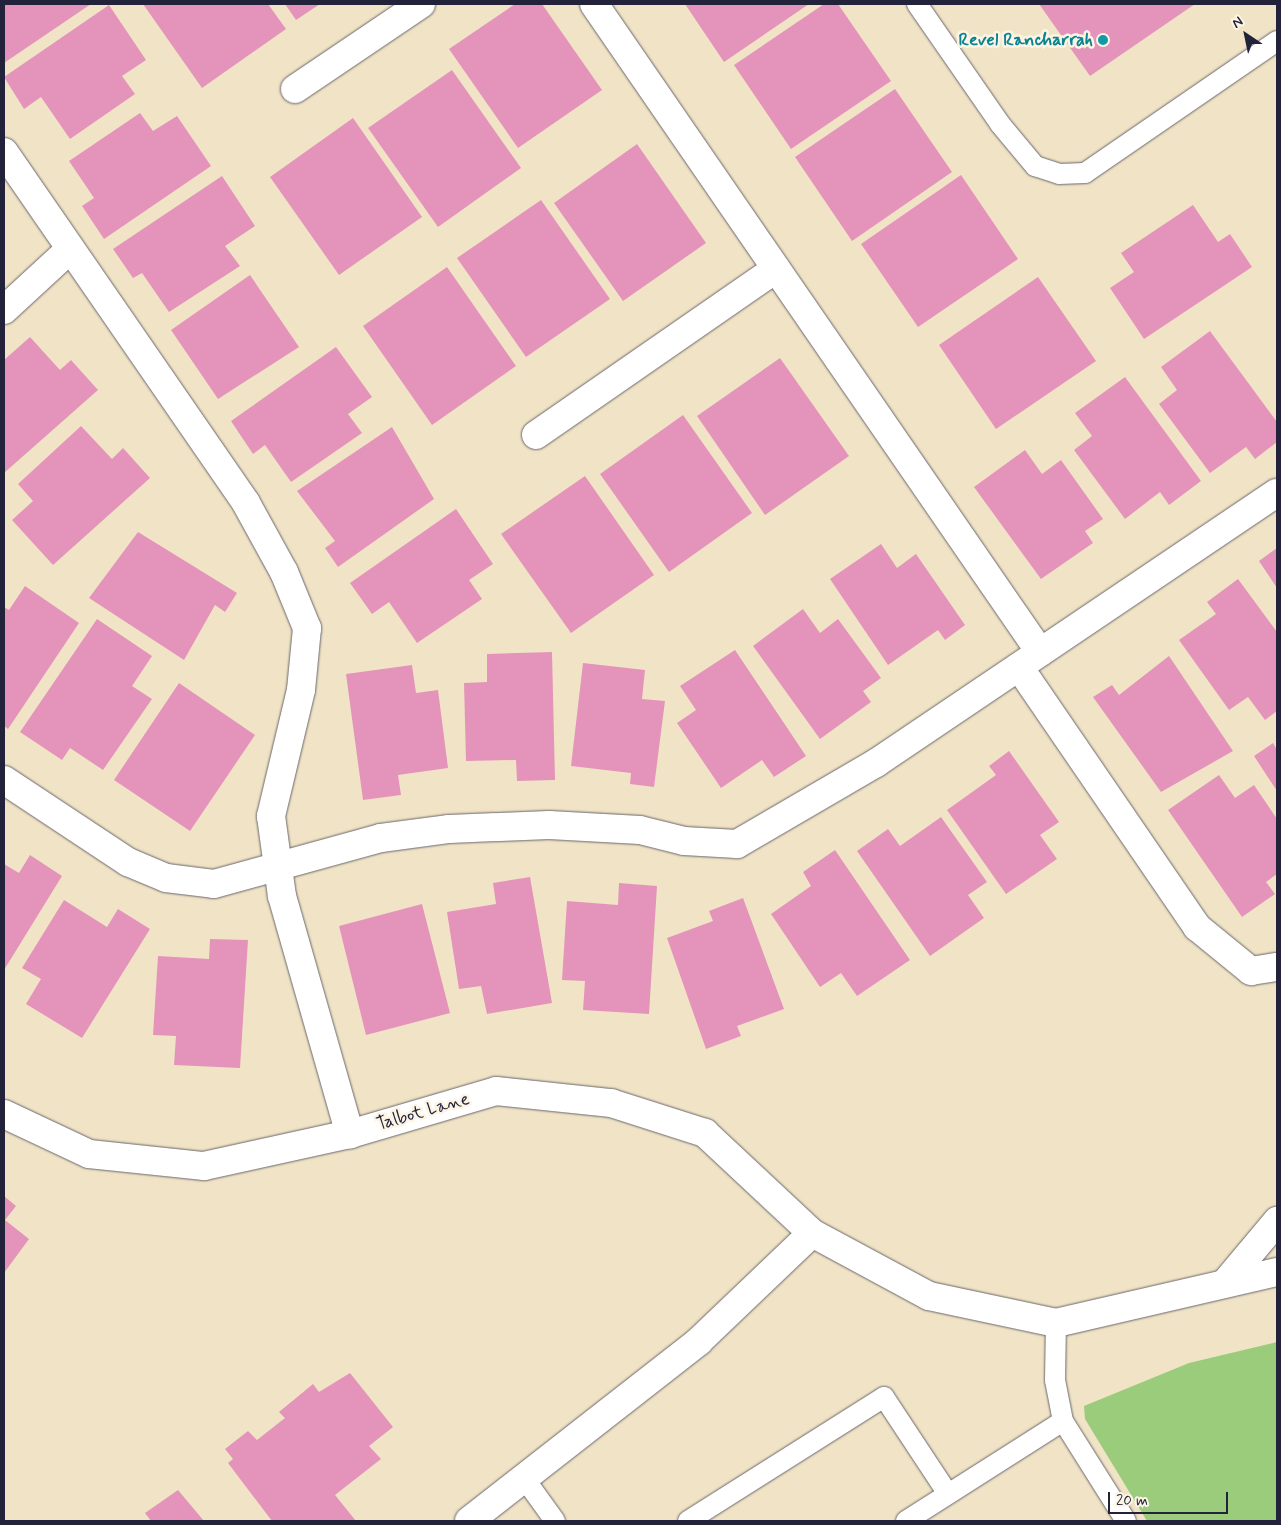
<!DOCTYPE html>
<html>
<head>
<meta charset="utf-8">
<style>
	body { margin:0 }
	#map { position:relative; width:1281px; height:1525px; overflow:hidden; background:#f1e4c6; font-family:Mynerve,sans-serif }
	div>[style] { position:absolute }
	.green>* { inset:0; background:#9acc7b }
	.building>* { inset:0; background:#e494ba }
	.roads { filter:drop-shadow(0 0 1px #6a666c) drop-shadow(0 0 1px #6a666c) }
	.service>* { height:20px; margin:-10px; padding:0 10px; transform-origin:10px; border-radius:10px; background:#fff }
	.minor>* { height:28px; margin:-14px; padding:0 14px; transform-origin:14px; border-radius:14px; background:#fff }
	.dots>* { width:14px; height:14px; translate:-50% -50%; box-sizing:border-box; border:2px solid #fcf5e5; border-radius:50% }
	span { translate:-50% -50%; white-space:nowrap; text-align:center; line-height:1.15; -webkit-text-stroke:5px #fcf5e5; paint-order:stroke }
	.culture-label { font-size:18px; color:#0d838f; font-weight:700 }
	.right { translate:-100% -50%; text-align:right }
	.street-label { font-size:18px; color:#22223b }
	.frame { position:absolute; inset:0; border:5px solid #22223b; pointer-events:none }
	.north { position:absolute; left:1221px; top:10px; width:50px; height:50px; -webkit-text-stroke:4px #fcf5e5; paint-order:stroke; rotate:326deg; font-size:14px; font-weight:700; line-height:20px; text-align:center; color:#22223b }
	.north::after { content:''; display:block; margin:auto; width:18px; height:22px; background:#22223b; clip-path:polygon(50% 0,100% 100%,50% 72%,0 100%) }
	.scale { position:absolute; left:1108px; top:1492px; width:120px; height:22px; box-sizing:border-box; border:2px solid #22223b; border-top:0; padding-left:6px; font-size:15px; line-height:18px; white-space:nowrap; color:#22223b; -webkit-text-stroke:4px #fcf5e5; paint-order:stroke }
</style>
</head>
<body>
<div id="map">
	<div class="green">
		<div style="clip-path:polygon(1277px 1342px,1277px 1521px,1147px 1521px,1085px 1419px,1084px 1406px,1189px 1363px)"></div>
	</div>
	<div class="building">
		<div style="clip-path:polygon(4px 4px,91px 4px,4px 63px)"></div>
		<div style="clip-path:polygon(143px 4px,268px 4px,286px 29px,202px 88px)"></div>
		<div style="clip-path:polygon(285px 4px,320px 4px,296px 20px)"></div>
		<div style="clip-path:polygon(515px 4px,542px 4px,602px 90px,518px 148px,449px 49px)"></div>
		<div style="clip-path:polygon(685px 4px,809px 4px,724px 62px)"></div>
		<div style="clip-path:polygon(824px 4px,838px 4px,891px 81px,791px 149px,734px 65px)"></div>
		<div style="clip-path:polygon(1039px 4px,1195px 4px,1090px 76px)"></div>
		<div style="clip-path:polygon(109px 5px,146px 60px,122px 76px,135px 94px,70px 139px,41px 97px,24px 109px,4px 77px)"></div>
		<div style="clip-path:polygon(452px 70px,521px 168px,438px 227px,368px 128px)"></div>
		<div style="clip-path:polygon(895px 89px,952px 172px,852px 241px,795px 157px)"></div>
		<div style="clip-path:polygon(140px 113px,153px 131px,177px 116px,211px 166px,104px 239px,82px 206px,94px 198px,69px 161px)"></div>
		<div style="clip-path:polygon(353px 118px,422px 217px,339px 275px,270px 177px)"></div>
		<div style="clip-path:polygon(637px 144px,706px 243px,623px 301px,554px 203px)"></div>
		<div style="clip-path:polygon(961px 175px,1018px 259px,918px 327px,861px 244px)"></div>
		<div style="clip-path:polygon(222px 176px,255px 226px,225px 246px,240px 266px,169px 312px,142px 273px,133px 278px,113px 249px)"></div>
		<div style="clip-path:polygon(541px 200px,610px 299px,526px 357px,457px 258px)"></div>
		<div style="clip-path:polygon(1193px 205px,1218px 242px,1230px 234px,1252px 267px,1144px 339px,1110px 288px,1134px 272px,1121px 253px)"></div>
		<div style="clip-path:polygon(447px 267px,516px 366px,432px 425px,363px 326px)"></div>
		<div style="clip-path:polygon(250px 275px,299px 347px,218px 399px,171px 330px)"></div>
		<div style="clip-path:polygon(1038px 277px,1096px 361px,996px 429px,939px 345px)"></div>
		<div style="clip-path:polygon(1210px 331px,1277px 422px,1277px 442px,1255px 459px,1246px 447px,1210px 473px,1159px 404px,1177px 390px,1161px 367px)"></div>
		<div style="clip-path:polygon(30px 337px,60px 370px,71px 360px,98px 390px,4px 473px,4px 360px)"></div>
		<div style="clip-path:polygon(336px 347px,372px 397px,348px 414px,362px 433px,291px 482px,265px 445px,253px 454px,231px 421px)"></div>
		<div style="clip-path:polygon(780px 358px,849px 456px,765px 515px,697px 416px)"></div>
		<div style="clip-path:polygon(1125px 377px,1201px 481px,1169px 505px,1160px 492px,1125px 519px,1074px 450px,1092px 436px,1075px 413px)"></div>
		<div style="clip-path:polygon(683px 415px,752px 513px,669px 572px,600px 474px)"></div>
		<div style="clip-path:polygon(81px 426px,112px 459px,123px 448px,150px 478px,53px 565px,12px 520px,33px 501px,18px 484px)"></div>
		<div style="clip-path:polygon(392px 427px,434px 499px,338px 567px,325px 548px,335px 541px,297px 491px)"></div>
		<div style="clip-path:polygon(1025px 450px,1042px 474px,1061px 460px,1103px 519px,1085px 531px,1093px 543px,1041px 579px,974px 487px)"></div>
		<div style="clip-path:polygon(585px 476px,654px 575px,571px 633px,501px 534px)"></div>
		<div style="clip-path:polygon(456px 509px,493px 564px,469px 580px,482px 599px,417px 643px,389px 602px,372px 614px,350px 583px)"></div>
		<div style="clip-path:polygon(138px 532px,237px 593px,225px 612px,215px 605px,184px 660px,89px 598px)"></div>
		<div style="clip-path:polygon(881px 544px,897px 568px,916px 554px,965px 625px,945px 640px,938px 630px,888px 665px,830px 579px)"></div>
		<div style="clip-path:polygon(1277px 548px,1277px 588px,1259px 561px)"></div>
		<div style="clip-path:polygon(1238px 579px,1277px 632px,1277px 711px,1265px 720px,1248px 697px,1229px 710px,1179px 640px,1216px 614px,1207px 602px)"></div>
		<div style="clip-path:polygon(25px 586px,79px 623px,8px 729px,4px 726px,4px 607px,9px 610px)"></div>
		<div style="clip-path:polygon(803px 609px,820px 633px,838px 619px,881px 678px,863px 691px,871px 702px,820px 739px,753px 646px)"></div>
		<div style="clip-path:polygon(97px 619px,152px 656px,132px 686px,152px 699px,103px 770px,70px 748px,62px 760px,20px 732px)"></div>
		<div style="clip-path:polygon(735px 650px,806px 756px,774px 777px,762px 760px,721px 788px,677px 723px,696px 710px,680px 686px)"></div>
		<div style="clip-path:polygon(552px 652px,555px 780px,517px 781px,516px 760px,466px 761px,464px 683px,487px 682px,487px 654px)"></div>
		<div style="clip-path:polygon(1169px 656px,1233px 751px,1161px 792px,1093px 697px,1112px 685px,1119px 695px)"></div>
		<div style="clip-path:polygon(583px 663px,645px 670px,642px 699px,665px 701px,654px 787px,630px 784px,631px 773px,571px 766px)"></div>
		<div style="clip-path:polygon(412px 665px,416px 693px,438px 690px,448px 768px,398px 775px,401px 795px,363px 800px,346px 674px)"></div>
		<div style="clip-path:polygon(179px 683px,255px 735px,190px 831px,114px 780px)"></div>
		<div style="clip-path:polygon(1273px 743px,1277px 750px,1277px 791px,1254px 756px)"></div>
		<div style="clip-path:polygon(1009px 751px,1059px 822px,1040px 835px,1057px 859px,1006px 894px,947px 810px,996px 775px,989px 766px)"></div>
		<div style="clip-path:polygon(1219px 775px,1235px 798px,1254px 785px,1277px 819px,1277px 874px,1266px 882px,1275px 894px,1242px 917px,1168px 810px)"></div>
		<div style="clip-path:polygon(941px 817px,987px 882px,968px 895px,984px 918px,930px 956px,857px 851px,888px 829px,900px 846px)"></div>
		<div style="clip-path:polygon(835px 850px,910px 960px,857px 996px,841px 973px,820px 987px,771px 914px,811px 886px,803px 872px)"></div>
		<div style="clip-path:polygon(30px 855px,62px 876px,4px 970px,4px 864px,19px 873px)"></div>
		<div style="clip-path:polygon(530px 877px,552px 1003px,487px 1014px,481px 986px,459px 989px,447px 912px,496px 904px,493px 883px)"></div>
		<div style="clip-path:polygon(619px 883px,657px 886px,649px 1014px,583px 1010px,585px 981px,562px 980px,567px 901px,618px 905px)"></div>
		<div style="clip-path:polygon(743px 898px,784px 1009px,737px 1026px,741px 1036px,706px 1049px,667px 938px,713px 921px,709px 911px)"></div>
		<div style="clip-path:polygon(64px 900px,107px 927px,118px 909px,150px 929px,82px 1038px,26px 1004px,41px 979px,22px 968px)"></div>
		<div style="clip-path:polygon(422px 904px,450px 1013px,366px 1035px,339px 926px)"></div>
		<div style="clip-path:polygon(210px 939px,248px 940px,240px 1068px,174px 1065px,176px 1036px,153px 1035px,158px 956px,209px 959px)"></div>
		<div style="clip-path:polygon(4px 1196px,16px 1206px,5px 1220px,29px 1239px,4px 1273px)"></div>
		<div style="clip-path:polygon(350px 1373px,393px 1427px,369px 1446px,381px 1459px,335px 1495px,356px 1521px,272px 1521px,228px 1463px,233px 1459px,225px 1449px,248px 1431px,257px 1440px,285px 1418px,279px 1412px,313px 1384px,319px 1392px)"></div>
		<div style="clip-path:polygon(178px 1490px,204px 1521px,151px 1521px,145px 1513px)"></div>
	</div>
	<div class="roads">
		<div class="service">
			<div style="left:917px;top:4px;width:146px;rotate:55.3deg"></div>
			<div style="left:1000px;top:124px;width:55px;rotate:50.2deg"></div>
			<div style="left:1035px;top:166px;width:25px;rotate:18deg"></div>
			<div style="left:1059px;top:174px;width:26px;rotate:-2deg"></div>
			<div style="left:1085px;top:173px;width:233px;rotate:-34.5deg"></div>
			<div style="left:1056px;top:1323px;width:57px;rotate:91deg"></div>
			<div style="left:1055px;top:1380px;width:42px;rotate:79deg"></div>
			<div style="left:1063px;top:1421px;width:118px;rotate:57.8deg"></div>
			<div style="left:524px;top:1478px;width:53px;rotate:54.2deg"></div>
			<div style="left:688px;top:1521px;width:232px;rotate:-32.3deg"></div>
			<div style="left:884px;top:1397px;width:116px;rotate:56.6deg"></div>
			<div style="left:906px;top:1521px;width:186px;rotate:-32.5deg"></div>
		</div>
		<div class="minor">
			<div style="left:594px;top:4px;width:787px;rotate:55.46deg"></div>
			<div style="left:295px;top:89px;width:152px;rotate:-34deg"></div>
			<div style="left:4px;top:152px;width:426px;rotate:55.4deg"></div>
			<div style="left:246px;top:503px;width:79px;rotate:61.2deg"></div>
			<div style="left:284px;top:572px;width:61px;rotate:67.7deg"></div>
			<div style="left:307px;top:628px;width:62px;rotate:95.5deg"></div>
			<div style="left:301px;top:690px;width:130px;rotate:103.4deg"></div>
			<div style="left:271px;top:816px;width:81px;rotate:82.2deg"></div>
			<div style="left:282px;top:896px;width:248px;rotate:74.1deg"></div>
			<div style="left:4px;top:310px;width:90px;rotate:-42.7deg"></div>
			<div style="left:536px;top:435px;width:292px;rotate:-34.7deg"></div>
			<div style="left:1019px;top:667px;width:315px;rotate:55.6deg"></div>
			<div style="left:1197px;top:927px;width:70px;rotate:39.2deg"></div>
			<div style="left:1251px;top:971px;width:26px;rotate:-9deg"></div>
			<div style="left:4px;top:780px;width:149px;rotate:33.5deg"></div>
			<div style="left:128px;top:862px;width:41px;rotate:22.8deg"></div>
			<div style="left:166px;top:878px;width:48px;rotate:7.1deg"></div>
			<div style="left:214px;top:884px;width:173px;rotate:-15.4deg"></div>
			<div style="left:381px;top:838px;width:69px;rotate:-7.5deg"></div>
			<div style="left:449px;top:829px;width:100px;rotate:-2.3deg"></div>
			<div style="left:549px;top:825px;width:91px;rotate:3.1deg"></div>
			<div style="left:640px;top:830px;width:45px;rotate:14deg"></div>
			<div style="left:684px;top:841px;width:53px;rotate:3.2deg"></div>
			<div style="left:737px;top:844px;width:161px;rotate:-30.2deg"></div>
			<div style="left:876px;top:763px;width:483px;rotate:-34deg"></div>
			<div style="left:4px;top:1114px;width:94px;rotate:25.2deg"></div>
			<div style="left:89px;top:1154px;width:116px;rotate:6deg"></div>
			<div style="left:204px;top:1166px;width:149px;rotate:-12.4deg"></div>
			<div style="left:350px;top:1134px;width:152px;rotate:-16.4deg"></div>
			<div style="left:496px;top:1091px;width:116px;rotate:6deg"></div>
			<div style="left:611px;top:1103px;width:99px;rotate:17.7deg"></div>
			<div style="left:705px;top:1133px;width:146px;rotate:43.1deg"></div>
			<div style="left:812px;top:1233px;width:133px;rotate:28.3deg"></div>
			<div style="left:929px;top:1296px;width:130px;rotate:12deg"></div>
			<div style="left:1056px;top:1323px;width:227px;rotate:-13deg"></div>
			<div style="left:1226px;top:1282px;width:80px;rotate:-50.1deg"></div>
			<div style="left:469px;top:1521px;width:292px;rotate:-38deg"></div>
			<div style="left:699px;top:1341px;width:156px;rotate:-43.7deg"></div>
		</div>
	</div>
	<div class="dots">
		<div style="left:1103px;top:40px;background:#0f9aa8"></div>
	</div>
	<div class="culture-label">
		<span class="right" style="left:1093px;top:40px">Revel Rancharrah</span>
	</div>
	<div class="street-label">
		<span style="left:423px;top:1112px;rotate:-16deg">Talbot Lane</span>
	</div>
	<div class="frame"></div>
	<div class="north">N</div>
	<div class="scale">20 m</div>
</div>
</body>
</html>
